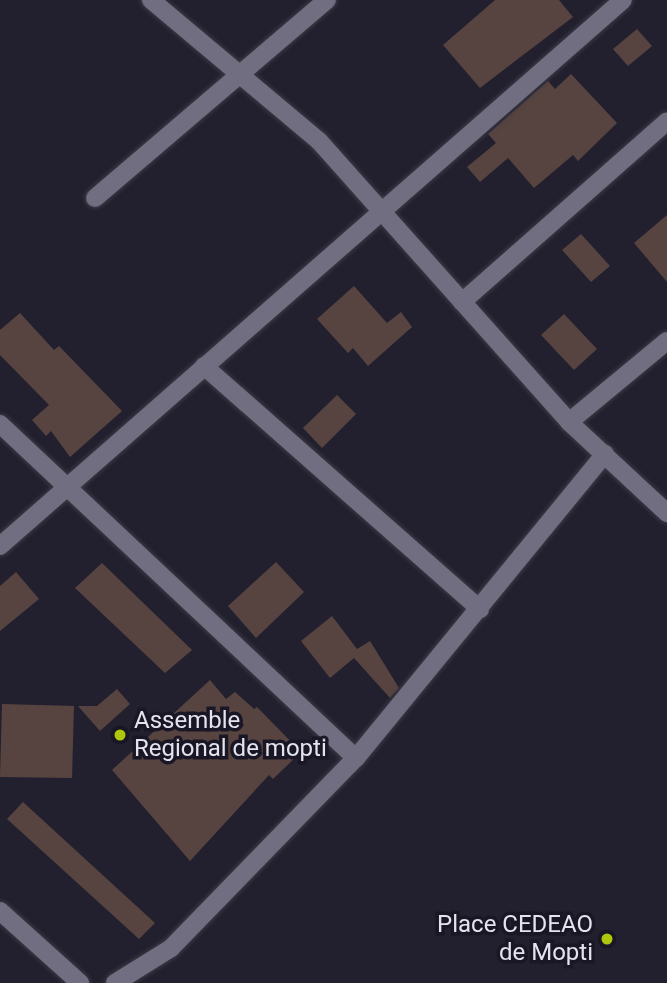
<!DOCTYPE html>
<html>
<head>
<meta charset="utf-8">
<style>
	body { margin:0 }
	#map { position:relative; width:667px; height:983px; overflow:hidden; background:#22202e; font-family:Roboto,sans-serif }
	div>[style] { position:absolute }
	.building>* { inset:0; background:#574440 }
	.roads { filter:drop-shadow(0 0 2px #3c3a45) drop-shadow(0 0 2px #3c3a45) }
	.minor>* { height:18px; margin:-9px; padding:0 9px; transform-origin:9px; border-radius:9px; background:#706e80 }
	.dots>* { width:19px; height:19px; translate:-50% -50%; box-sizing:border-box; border:4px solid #191725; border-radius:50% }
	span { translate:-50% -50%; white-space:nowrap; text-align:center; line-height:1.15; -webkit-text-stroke:7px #191725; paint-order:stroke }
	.poi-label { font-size:24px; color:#e4e4ed }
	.left { translate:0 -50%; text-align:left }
	.right { translate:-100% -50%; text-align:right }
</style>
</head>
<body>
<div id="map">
	<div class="building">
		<div style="clip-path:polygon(495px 0,559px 0,573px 17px,480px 88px,443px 45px)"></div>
		<div style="clip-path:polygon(637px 29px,652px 46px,628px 66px,613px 49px)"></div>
		<div style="clip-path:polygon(571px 74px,617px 123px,578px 161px,573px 155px,534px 188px,508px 158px,480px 182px,467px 167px,496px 143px,488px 134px,548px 81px,555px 89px)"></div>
		<div style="clip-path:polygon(667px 215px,667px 282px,634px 243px)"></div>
		<div style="clip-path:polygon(581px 234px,610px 266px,591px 282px,562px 250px)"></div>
		<div style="clip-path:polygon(354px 286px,387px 323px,401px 312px,412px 327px,368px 366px,353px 348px,348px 353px,317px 319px)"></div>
		<div style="clip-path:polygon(20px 313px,54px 350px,59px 346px,122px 411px,70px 457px,51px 431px,46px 436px,32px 420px,49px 405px,0 355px,0 330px)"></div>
		<div style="clip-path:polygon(564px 314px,597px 349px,574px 370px,541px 335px)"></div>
		<div style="clip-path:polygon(337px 395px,356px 414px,322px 448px,303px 428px)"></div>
		<div style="clip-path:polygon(276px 562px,304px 592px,256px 638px,228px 606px)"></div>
		<div style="clip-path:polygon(102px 563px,192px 650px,165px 673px,75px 588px)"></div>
		<div style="clip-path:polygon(16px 572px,39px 599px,0 631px,0 586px)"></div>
		<div style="clip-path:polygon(332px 616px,357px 649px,370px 641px,399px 688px,390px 698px,354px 658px,330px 678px,301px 641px)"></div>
		<div style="clip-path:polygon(210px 680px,226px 699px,235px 692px,254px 709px,257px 707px,301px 752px,273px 779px,269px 775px,190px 861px,112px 770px)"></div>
		<div style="clip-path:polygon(117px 689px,130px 704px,100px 731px,78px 706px,97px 706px)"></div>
		<div style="clip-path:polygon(2px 704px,74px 706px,72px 778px,0 777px)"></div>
		<div style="clip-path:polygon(23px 802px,155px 923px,139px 939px,7px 819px)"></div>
	</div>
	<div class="roads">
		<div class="minor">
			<div style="left:151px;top:0;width:219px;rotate:40deg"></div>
			<div style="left:319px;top:141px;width:376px;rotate:48.3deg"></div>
			<div style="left:569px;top:422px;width:134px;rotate:42.9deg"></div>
			<div style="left:95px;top:198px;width:305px;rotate:-40.5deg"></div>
			<div style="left:462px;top:302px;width:273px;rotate:-41.4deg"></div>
			<div style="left:204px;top:366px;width:368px;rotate:41.4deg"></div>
			<div style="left:569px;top:422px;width:127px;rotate:-39.6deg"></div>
			<div style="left:0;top:424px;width:488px;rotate:43.2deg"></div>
			<div style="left:0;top:546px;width:828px;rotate:-41.23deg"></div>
			<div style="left:0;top:911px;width:108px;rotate:42deg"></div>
			<div style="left:115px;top:983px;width:66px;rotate:-32deg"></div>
			<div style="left:171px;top:948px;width:265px;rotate:-45.8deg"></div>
			<div style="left:356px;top:758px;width:393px;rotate:-50.7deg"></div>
		</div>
	</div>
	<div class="dots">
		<div style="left:120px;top:735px;background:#aec60c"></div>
		<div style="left:607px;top:939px;background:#aec60c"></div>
	</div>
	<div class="poi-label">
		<span class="left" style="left:134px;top:735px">Assemble<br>Regional de mopti</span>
		<span class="right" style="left:593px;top:939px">Place CEDEAO<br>de Mopti</span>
	</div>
</div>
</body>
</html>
